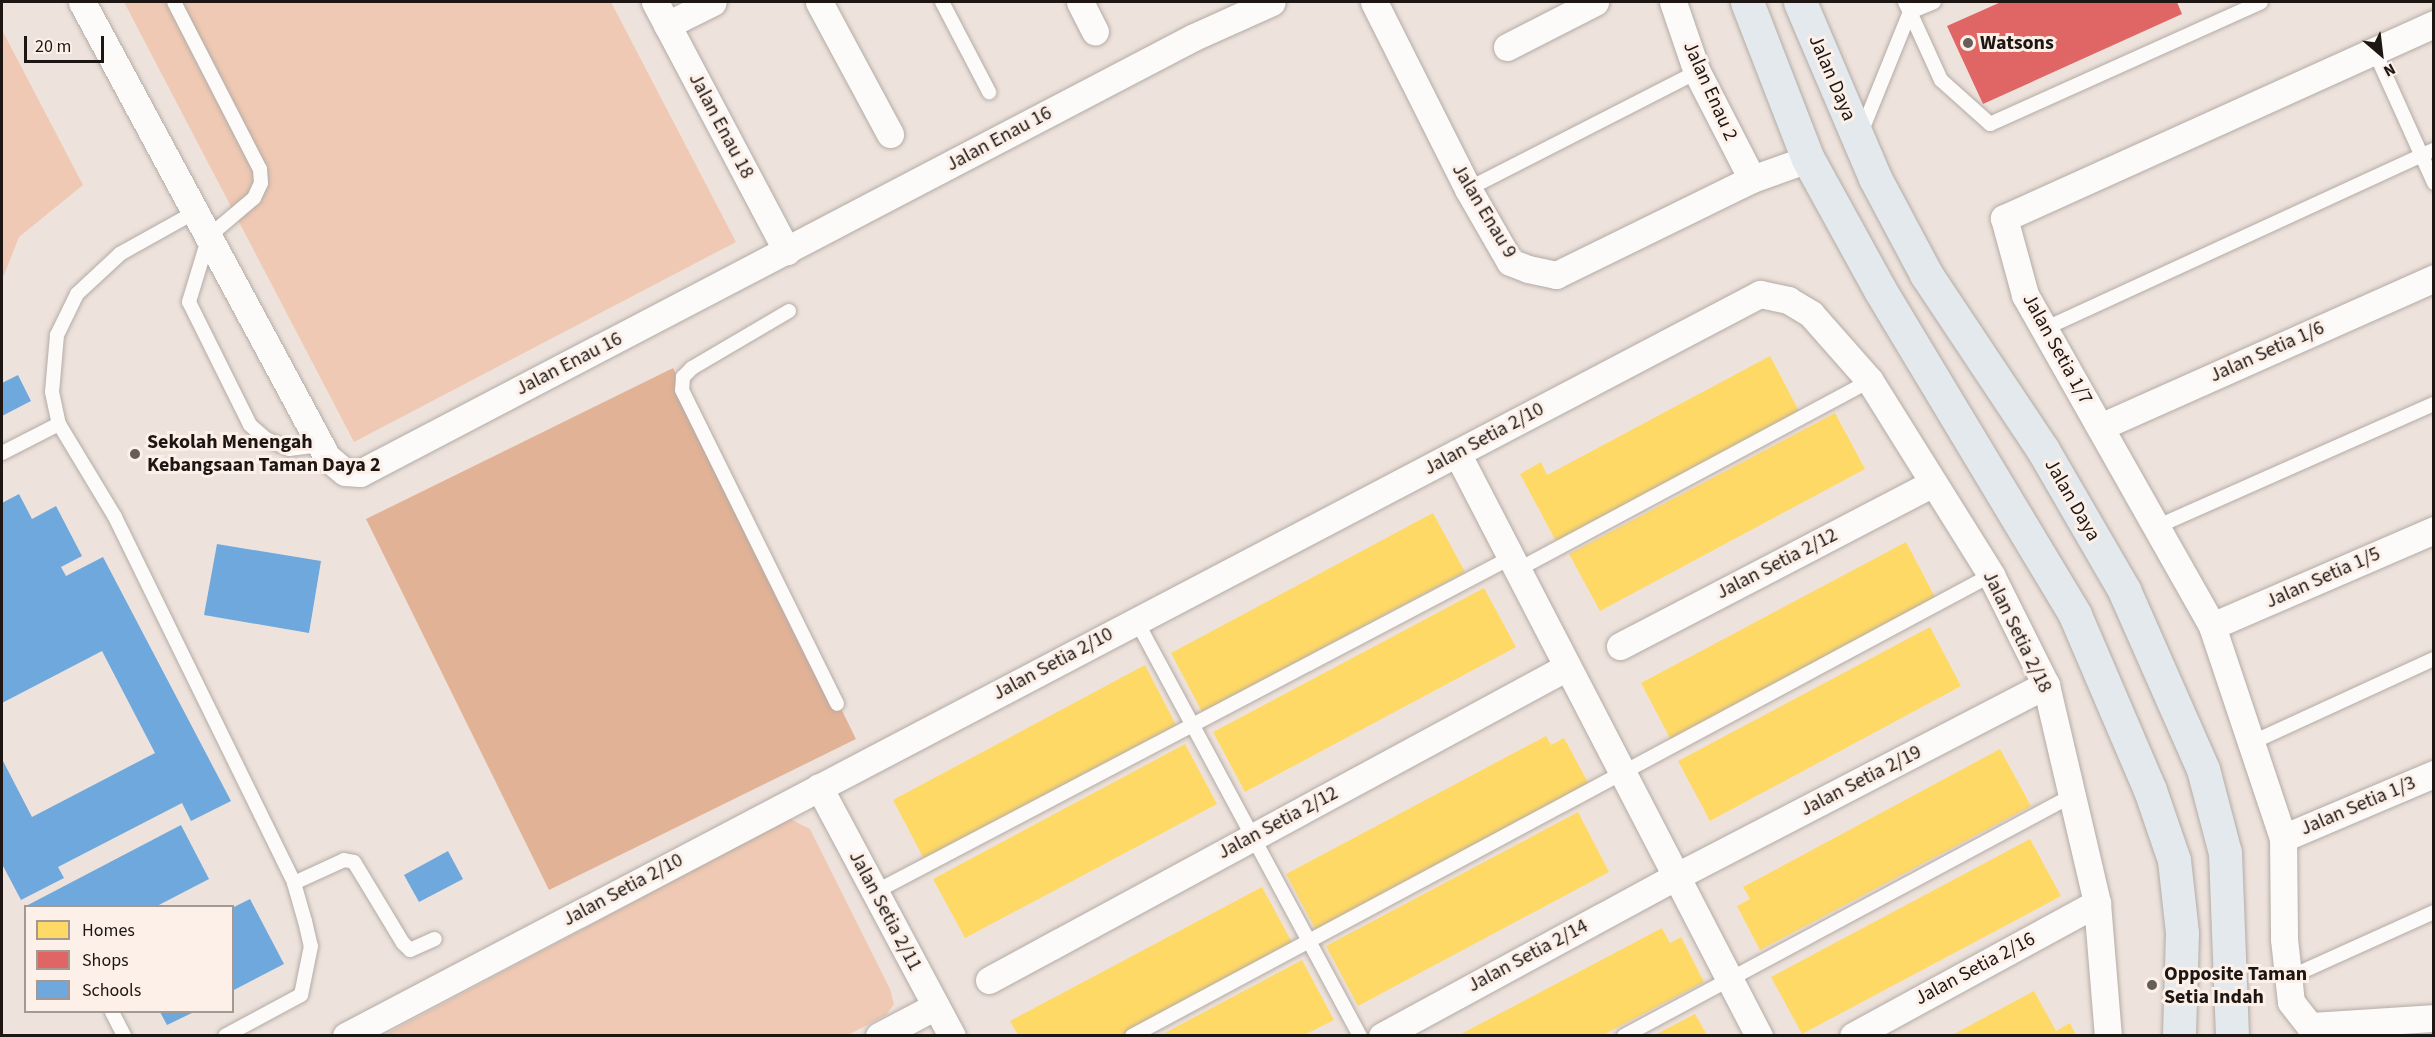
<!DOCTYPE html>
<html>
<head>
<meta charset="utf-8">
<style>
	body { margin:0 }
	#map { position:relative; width:2435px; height:1037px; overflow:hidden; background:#eee3dc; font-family:"Source Sans 3",sans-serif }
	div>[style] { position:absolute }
	.green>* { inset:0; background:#efc9b3 }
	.forest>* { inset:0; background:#e2b296 }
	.homes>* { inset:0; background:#ffd966 }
	.shops>* { inset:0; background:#e06666 }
	.schools>* { inset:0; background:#6fa8dc }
	.roads { filter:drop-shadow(0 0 2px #b3aba6) drop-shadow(0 0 2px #b3aba6) }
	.service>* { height:14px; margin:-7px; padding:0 7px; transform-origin:7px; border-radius:7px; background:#fcfbfa }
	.minor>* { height:27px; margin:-13.5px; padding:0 13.5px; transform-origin:13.5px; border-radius:13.5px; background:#fcfbfa }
	.primary>* { height:33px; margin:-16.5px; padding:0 16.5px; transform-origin:16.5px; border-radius:16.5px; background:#e3e9ec }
	.dots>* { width:16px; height:16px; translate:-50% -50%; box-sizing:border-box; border:3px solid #fcf0e9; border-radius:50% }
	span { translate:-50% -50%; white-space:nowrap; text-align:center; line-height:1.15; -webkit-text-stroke:6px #fcf0e9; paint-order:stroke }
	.poi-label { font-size:20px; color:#1d1612; font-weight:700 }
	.left { translate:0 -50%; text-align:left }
	.street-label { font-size:20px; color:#1d1612 }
	.frame { position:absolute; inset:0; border:3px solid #1d1612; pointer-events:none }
	.legend { position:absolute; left:24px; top:905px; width:210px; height:108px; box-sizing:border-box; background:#fcf0e9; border:2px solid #a39993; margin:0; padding:8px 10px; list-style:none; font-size:18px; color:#1d1612 }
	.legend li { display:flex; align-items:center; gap:12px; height:30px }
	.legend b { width:30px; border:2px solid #a39993 }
	.north { position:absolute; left:2351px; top:24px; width:60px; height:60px; -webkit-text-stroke:4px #fcf0e9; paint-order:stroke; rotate:152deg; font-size:16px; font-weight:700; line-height:24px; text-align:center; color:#1d1612 }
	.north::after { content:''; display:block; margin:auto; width:21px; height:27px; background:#1d1612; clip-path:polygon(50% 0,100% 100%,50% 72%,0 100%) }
	.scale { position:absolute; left:24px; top:36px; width:80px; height:27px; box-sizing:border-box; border:3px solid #1d1612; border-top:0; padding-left:8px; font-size:18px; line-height:21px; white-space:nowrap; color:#1d1612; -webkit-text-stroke:4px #fcf0e9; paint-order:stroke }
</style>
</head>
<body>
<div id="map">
	<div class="green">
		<div style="clip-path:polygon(124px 2px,611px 2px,736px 242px,354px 442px)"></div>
		<div style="clip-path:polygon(2px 30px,83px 185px,19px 237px,2px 280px)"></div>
		<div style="clip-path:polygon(790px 819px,810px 829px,890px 989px,894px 1004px,886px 1015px,846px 1036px,384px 1035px)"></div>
	</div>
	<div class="forest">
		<div style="clip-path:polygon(673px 368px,856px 739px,549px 890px,366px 519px)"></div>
	</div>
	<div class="homes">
		<div style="clip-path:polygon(1770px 356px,1800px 413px,1557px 543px,1520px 474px,1541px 462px,1547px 475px)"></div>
		<div style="clip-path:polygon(1835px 413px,1865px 469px,1600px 611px,1569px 554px)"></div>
		<div style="clip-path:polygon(1433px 513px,1465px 572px,1202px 712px,1171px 653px)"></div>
		<div style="clip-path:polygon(1906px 542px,1936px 599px,1671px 740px,1641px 683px)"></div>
		<div style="clip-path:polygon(1484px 588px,1516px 647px,1245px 792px,1213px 732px)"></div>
		<div style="clip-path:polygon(1930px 627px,1961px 686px,1710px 821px,1678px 761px)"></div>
		<div style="clip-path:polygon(1145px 665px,1176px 725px,924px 859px,893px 800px)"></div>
		<div style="clip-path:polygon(1546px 736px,1551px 745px,1564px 738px,1591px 788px,1318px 934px,1286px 874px)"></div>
		<div style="clip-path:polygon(1185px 744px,1217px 804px,965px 938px,933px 879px)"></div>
		<div style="clip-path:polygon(2000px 749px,2031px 806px,1760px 950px,1737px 906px,1750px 899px,1743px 887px)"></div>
		<div style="clip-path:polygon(1578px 812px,1609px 872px,1358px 1006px,1326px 946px)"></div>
		<div style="clip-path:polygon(2030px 839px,2061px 896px,1802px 1034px,1771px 977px)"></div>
		<div style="clip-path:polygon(1262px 887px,1294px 946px,1127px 1035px,1018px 1035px,1010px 1021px)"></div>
		<div style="clip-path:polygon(1662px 928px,1670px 943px,1681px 937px,1704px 982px,1603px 1035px,1459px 1035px)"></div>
		<div style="clip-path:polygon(1302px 960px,1334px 1020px,1304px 1035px,1161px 1035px)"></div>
		<div style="clip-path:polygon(2034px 991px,2056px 1031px,2070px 1023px,2076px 1035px,1952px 1035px)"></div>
		<div style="clip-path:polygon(1695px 1014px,1707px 1035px,1655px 1035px,1668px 1028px)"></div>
	</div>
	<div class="shops">
		<div style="clip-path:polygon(2001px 2px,2177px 2px,2182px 14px,1983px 104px,1947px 26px)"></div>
	</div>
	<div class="schools">
		<div style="clip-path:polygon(18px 375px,31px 401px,2px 416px,2px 383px)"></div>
		<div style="clip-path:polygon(19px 494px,32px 519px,56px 506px,82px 556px,61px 567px,66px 576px,103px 557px,231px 801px,191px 821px,182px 803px,58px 867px,64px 878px,21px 900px,2px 864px,2px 759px,32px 817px,155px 753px,102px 651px,2px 703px,2px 503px)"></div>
		<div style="clip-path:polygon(217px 544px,321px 561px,309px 633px,204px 615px)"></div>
		<div style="clip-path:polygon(181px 825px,209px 879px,157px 906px,26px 906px)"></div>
		<div style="clip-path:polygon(448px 851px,463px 879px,419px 902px,404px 875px)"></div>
		<div style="clip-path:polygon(250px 899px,284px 964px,232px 991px,232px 908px)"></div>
		<div style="clip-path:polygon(160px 1012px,194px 1012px,167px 1025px)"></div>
	</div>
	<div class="roads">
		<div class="service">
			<div style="left:174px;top:2px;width:188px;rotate:62.8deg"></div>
			<div style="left:260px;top:169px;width:14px;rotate:86deg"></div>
			<div style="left:261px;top:183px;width:17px;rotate:115deg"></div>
			<div style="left:254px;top:198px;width:59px;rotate:139.8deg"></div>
			<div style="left:209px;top:236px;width:69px;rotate:106.9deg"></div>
			<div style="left:189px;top:302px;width:137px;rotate:63.6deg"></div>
			<div style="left:250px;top:425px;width:21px;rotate:41deg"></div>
			<div style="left:266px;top:439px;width:25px;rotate:23deg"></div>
			<div style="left:289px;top:449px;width:32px;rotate:-7deg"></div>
			<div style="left:942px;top:2px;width:102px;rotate:62.4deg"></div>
			<div style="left:1934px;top:2px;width:26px;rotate:157deg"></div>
			<div style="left:1910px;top:12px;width:75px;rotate:65.5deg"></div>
			<div style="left:1941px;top:80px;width:66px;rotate:41.9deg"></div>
			<div style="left:1990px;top:124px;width:297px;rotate:-24.2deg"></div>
			<div style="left:2374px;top:50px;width:146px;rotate:65.7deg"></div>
			<div style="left:1861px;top:133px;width:131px;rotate:-68deg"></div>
			<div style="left:1910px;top:12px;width:11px;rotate:-117deg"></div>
			<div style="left:1468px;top:189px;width:257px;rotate:-27.1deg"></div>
			<div style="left:195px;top:212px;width:86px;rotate:150.8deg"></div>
			<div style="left:120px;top:254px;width:59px;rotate:137.1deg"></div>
			<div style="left:77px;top:294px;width:46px;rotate:116deg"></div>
			<div style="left:57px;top:335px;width:57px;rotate:95deg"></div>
			<div style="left:52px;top:392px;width:33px;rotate:78deg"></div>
			<div style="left:59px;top:424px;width:109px;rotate:58.9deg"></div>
			<div style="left:115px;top:517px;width:407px;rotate:63.9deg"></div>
			<div style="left:294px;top:883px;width:40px;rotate:74deg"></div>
			<div style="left:305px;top:921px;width:26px;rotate:77deg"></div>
			<div style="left:311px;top:946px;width:50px;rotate:101.5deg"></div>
			<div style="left:301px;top:995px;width:86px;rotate:151.7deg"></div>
			<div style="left:789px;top:311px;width:113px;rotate:149.6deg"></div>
			<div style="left:692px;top:368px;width:13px;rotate:135deg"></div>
			<div style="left:683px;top:377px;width:13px;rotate:94deg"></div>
			<div style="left:682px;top:390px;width:350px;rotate:63.7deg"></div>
			<div style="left:2044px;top:329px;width:429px;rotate:-24.7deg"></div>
			<div style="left:2px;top:453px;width:64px;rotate:-27deg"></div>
			<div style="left:2156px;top:527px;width:304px;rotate:-23.9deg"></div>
			<div style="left:1517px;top:570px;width:400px;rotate:-28.2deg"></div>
			<div style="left:1136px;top:620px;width:472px;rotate:61.7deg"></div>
			<div style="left:2251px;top:743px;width:201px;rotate:-24.7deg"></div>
			<div style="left:294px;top:883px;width:55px;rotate:-24.7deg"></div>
			<div style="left:344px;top:860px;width:10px;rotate:11deg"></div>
			<div style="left:354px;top:862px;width:95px;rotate:58.8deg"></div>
			<div style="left:403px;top:943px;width:10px;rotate:45deg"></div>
			<div style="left:410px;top:950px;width:27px;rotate:-24deg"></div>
			<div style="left:875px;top:892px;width:717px;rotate:-27.74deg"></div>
			<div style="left:2290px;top:977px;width:158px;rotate:-24.3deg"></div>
			<div style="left:112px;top:1012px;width:27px;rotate:63deg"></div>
			<div style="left:1132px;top:1036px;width:975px;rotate:-28.22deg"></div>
			<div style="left:1624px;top:1036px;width:510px;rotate:-28.22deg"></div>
		</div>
		<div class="minor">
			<div style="left:82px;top:2px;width:517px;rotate:61.7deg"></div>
			<div style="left:327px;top:457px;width:23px;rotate:40deg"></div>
			<div style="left:345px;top:472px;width:15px;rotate:4deg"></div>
			<div style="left:360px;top:473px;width:941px;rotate:-27.6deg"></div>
			<div style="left:1194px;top:37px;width:85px;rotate:-24.2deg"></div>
			<div style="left:655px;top:2px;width:282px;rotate:62.1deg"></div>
			<div style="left:819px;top:2px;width:150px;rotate:61.7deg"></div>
			<div style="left:1080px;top:2px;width:33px;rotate:63deg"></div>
			<div style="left:1374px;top:2px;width:209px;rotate:63.3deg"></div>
			<div style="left:1468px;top:189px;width:84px;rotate:60.1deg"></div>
			<div style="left:1510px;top:262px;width:19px;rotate:21deg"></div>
			<div style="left:1528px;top:269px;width:29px;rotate:12deg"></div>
			<div style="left:1556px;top:275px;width:218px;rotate:-26.1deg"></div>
			<div style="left:1752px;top:179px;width:59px;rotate:-19.7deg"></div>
			<div style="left:1673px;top:2px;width:74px;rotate:71.1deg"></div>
			<div style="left:1697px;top:72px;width:120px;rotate:62.8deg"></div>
			<div style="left:2434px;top:24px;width:472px;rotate:155.7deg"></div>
			<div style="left:2004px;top:218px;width:80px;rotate:74.7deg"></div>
			<div style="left:2025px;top:295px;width:380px;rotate:60.5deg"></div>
			<div style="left:2212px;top:626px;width:224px;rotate:71.5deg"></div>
			<div style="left:2283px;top:838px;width:101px;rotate:89.4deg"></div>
			<div style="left:2284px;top:939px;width:63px;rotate:83.7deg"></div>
			<div style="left:2291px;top:1002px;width:31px;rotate:52deg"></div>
			<div style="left:2310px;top:1026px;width:124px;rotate:-3.7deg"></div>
			<div style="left:667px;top:25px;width:51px;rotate:-26.6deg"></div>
			<div style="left:1507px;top:47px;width:99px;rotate:-27.1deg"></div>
			<div style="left:2100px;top:427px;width:366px;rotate:-24deg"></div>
			<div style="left:1457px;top:453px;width:657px;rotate:62.62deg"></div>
			<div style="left:2212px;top:626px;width:242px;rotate:-23.4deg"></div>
			<div style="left:1620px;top:646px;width:353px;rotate:-27.5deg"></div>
			<div style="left:819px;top:787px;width:282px;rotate:61.9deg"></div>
			<div style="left:2283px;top:838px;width:164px;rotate:-23deg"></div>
			<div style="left:989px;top:980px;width:657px;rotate:-28.44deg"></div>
			<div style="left:346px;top:1036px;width:1597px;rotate:-27.69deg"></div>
			<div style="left:1760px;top:294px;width:29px;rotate:12deg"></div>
			<div style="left:1788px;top:300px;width:27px;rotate:31deg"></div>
			<div style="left:1811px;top:314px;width:89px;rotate:48.6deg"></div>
			<div style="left:1870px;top:381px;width:229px;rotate:58deg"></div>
			<div style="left:1991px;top:575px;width:123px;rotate:63.4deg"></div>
			<div style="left:2046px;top:685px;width:224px;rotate:76.8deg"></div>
			<div style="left:2097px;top:903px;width:133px;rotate:85.3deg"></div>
			<div style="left:879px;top:1036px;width:64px;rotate:-27.8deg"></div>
			<div style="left:1382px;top:1036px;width:333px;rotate:-28.5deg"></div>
			<div style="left:1675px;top:877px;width:418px;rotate:-27.4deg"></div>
			<div style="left:1853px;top:1036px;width:278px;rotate:-28.6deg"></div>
		</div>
		<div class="primary">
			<div style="left:1747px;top:2px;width:168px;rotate:68.8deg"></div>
			<div style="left:1808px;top:159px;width:149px;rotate:61.2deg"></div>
			<div style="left:1880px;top:290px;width:379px;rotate:59deg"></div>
			<div style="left:2075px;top:615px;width:190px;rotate:66.8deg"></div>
			<div style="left:2150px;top:790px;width:74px;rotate:71.1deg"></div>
			<div style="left:2174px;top:860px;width:73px;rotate:83.7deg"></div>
			<div style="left:2182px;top:933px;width:103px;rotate:91.7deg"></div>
			<div style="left:1800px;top:2px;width:191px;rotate:66.9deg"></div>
			<div style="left:1875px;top:178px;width:109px;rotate:62deg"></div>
			<div style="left:1926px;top:274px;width:211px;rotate:56.4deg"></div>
			<div style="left:2043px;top:450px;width:162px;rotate:59.9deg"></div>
			<div style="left:2124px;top:590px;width:196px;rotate:66.2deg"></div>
			<div style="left:2203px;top:769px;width:87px;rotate:75.3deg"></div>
			<div style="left:2225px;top:853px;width:183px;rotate:87.8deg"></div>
		</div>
	</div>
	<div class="dots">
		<div style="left:1968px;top:43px;background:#665e59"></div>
		<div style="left:135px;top:454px;background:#665e59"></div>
		<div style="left:2152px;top:985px;background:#665e59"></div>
	</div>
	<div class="poi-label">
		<span class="left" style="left:1980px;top:43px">Watsons</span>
		<span class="left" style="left:147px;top:454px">Sekolah Menengah<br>Kebangsaan Taman Daya 2</span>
		<span class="left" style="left:2164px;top:986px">Opposite Taman<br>Setia Indah</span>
	</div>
	<div class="street-label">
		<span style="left:1832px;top:78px;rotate:67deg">Jalan Daya</span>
		<span style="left:1710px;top:91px;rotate:66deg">Jalan Enau 2</span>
		<span style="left:721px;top:126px;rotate:62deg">Jalan Enau 18</span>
		<span style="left:999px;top:139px;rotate:-28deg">Jalan Enau 16</span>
		<span style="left:1484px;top:211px;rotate:59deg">Jalan Enau 9</span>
		<span style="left:2057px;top:349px;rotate:61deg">Jalan Setia 1/7</span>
		<span style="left:2267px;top:352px;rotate:-24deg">Jalan Setia 1/6</span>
		<span style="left:569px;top:364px;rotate:-27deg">Jalan Enau 16</span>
		<span style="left:1484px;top:439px;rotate:-28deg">Jalan Setia 2/10</span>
		<span style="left:2072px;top:500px;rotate:60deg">Jalan Daya</span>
		<span style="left:1777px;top:564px;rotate:-27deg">Jalan Setia 2/12</span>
		<span style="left:2323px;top:578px;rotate:-24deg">Jalan Setia 1/5</span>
		<span style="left:2017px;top:632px;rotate:64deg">Jalan Setia 2/18</span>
		<span style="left:1053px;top:664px;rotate:-28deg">Jalan Setia 2/10</span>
		<span style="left:1861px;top:781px;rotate:-27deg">Jalan Setia 2/19</span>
		<span style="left:2358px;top:806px;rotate:-23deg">Jalan Setia 1/3</span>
		<span style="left:1278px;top:823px;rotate:-28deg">Jalan Setia 2/12</span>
		<span style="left:623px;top:890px;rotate:-28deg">Jalan Setia 2/10</span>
		<span style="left:885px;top:911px;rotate:62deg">Jalan Setia 2/11</span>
		<span style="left:1528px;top:956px;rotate:-28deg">Jalan Setia 2/14</span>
		<span style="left:1975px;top:969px;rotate:-28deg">Jalan Setia 2/16</span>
	</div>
	<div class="frame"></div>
	<ul class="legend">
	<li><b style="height:16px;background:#ffd966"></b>Homes</li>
	<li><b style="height:16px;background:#e06666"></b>Shops</li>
	<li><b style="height:16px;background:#6fa8dc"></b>Schools</li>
	</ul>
	<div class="north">N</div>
	<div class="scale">20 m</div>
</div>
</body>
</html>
